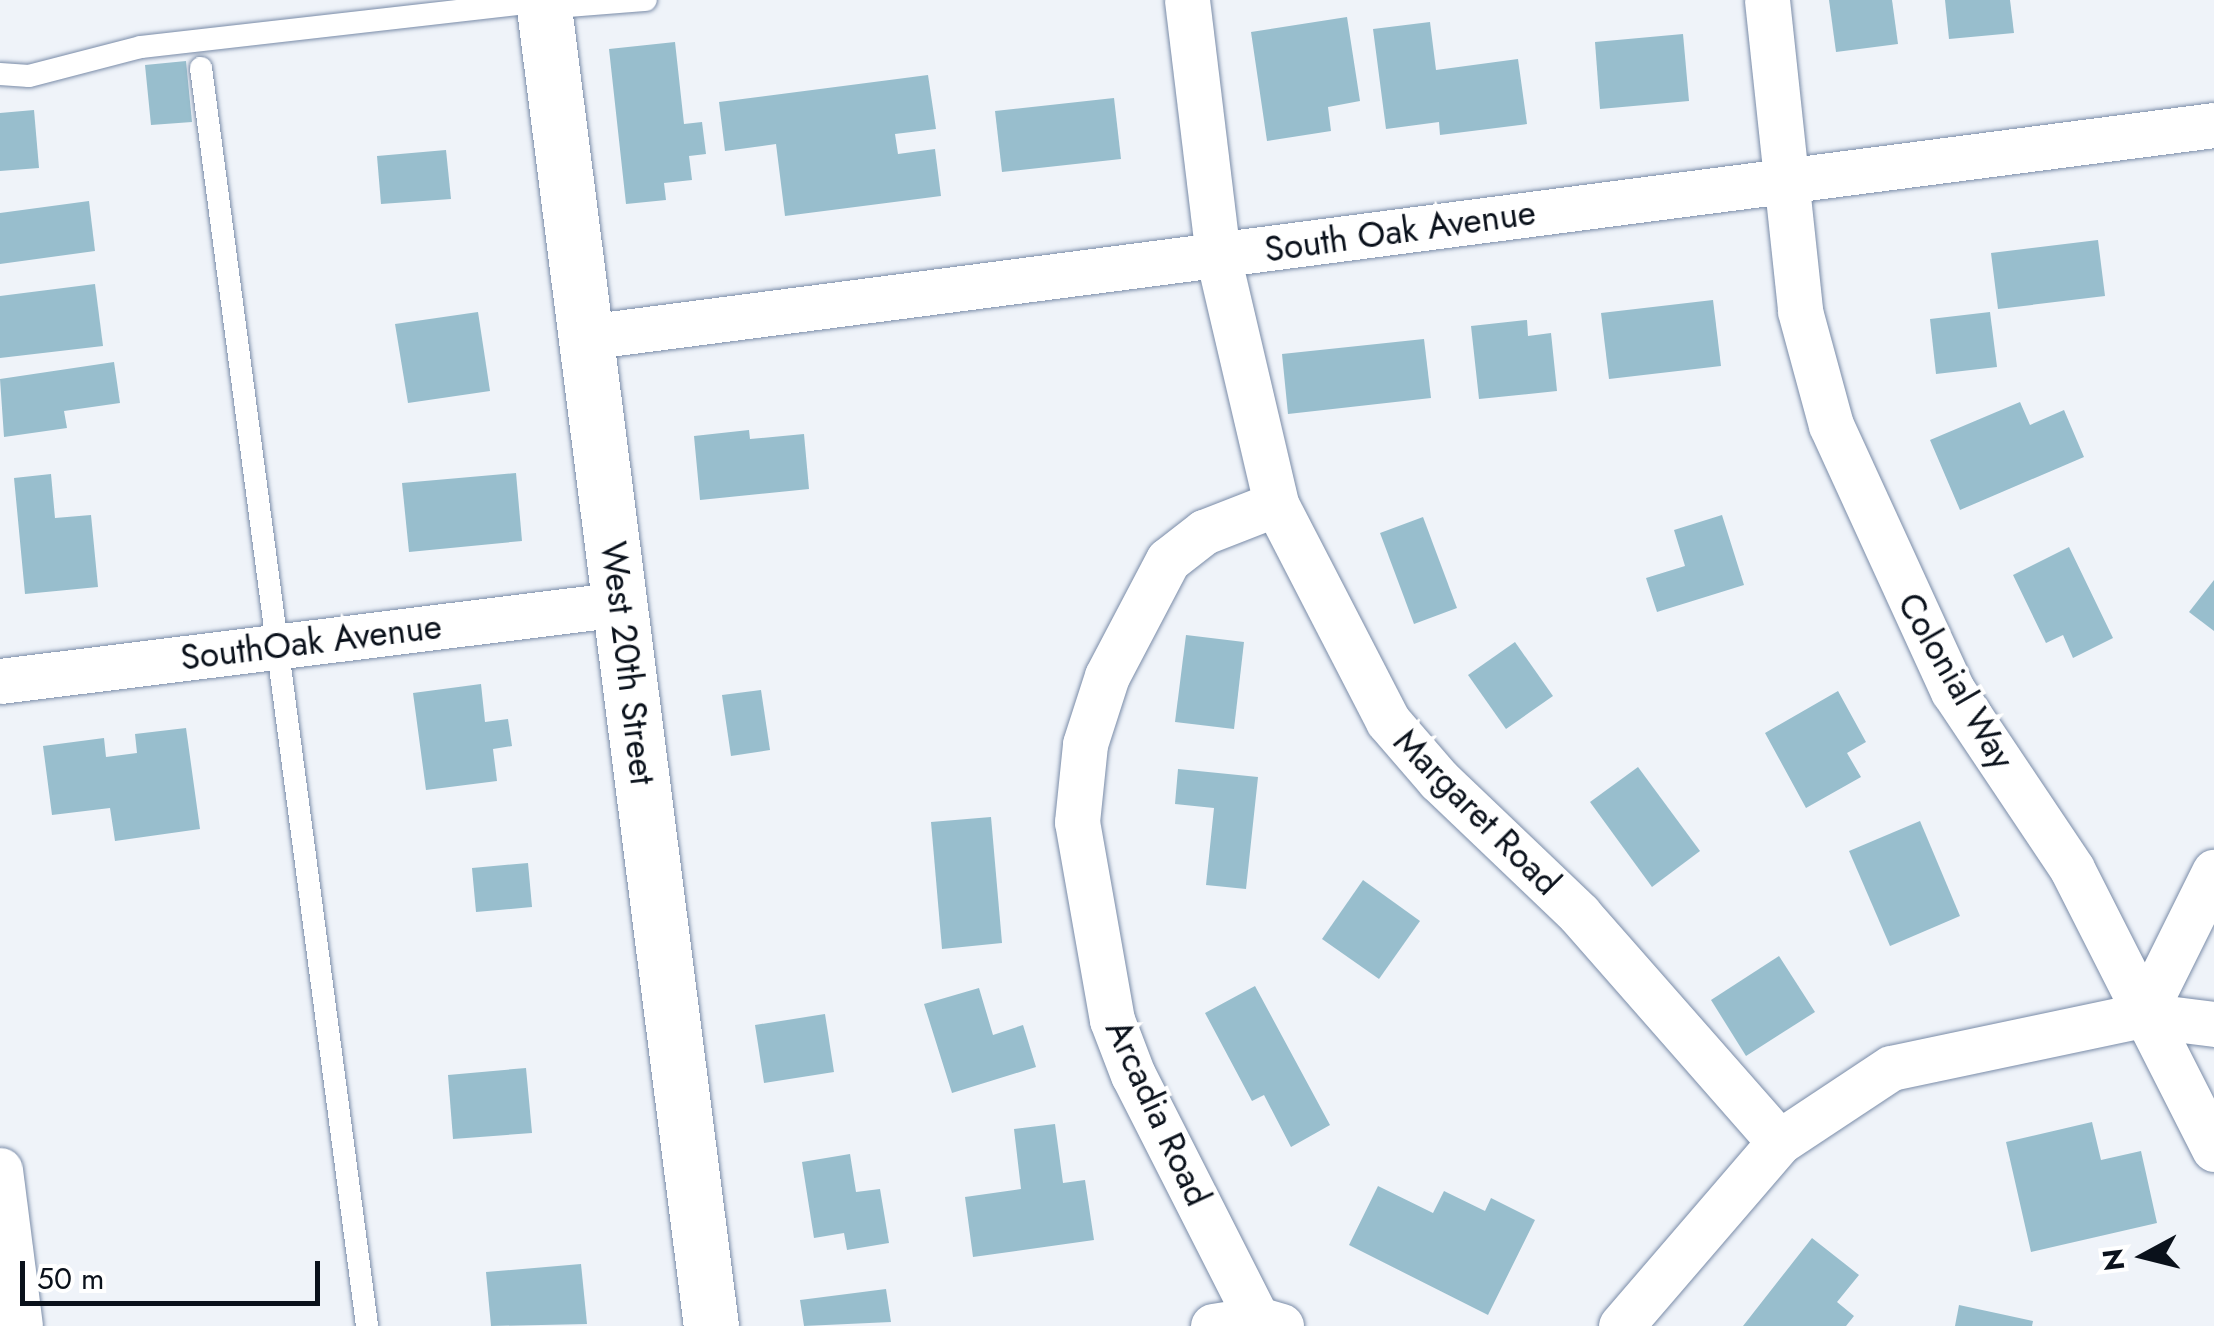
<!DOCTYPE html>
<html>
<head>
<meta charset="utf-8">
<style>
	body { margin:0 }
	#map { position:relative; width:2214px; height:1326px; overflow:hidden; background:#eff3f9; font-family:Jost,sans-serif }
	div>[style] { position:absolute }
	.building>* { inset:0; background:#98becd }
	.roads { filter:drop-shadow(0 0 2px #7a8ca8) drop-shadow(0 0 2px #7a8ca8) }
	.service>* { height:22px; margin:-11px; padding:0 11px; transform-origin:11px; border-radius:11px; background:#fff }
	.minor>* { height:45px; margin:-22.5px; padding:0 22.5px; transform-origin:22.5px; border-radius:22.5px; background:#fff }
	.tertiary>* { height:55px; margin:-27.5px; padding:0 27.5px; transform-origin:27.5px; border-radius:27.5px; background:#fff }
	span { translate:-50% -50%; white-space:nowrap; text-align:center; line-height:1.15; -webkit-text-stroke:8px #fff; paint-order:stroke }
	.street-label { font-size:35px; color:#0a111b }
	.north { position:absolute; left:2094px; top:1206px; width:100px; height:100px; -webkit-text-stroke:8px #fff; paint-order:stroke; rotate:263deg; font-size:28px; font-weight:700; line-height:40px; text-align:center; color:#0a111b }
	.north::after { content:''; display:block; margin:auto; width:35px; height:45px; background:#0a111b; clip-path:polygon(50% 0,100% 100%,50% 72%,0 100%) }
	.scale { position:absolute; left:20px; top:1261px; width:300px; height:45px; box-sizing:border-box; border:5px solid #0a111b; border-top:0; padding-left:12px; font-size:30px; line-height:35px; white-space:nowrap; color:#0a111b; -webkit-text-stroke:8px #fff; paint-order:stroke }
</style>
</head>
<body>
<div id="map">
	<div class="building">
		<div style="clip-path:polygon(1829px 0,1892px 0,1898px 44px,1836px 52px)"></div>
		<div style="clip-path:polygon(1945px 0,2010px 0,2014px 33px,1949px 39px)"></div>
		<div style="clip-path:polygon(1347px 17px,1360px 101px,1328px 107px,1331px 131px,1267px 141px,1251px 32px)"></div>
		<div style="clip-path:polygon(1430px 22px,1436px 70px,1518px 59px,1527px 124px,1440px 135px,1439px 122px,1386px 129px,1373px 29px)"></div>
		<div style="clip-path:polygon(1683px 34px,1689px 101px,1600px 109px,1595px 42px)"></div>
		<div style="clip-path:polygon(675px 42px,684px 124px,702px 122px,706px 154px,689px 156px,692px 180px,664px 183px,666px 200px,626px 204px,609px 49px)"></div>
		<div style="clip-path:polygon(186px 61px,192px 122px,151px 125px,145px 65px)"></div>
		<div style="clip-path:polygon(928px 75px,936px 129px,895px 134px,898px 154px,935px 149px,941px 196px,785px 216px,776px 144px,725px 151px,719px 102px)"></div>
		<div style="clip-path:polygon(1114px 98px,1121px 159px,1002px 172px,995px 111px)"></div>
		<div style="clip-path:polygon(34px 110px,39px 168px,0 171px,0 113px)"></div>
		<div style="clip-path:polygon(446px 150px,451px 199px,381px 204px,377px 156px)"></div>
		<div style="clip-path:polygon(89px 201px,95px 251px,0 264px,0 213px)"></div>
		<div style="clip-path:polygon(2098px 240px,2105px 296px,1998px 309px,1991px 253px)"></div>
		<div style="clip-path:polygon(95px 284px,103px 346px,0 358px,0 296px)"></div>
		<div style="clip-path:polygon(1713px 300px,1721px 366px,1609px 379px,1601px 313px)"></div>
		<div style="clip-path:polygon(478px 312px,490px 391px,408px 403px,395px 324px)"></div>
		<div style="clip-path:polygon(1990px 312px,1997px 367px,1936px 374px,1930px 319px)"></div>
		<div style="clip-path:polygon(1527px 320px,1528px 336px,1551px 333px,1557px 391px,1479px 399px,1471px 326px)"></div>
		<div style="clip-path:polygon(1424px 339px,1431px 398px,1288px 414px,1282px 354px)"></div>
		<div style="clip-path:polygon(114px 362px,120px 403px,64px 411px,67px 428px,4px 437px,0 379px)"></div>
		<div style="clip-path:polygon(2020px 402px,2030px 425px,2064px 410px,2084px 457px,1960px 510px,1930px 440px)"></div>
		<div style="clip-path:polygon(749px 430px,750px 439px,804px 434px,809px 489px,700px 500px,694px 436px)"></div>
		<div style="clip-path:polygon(516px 473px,522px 541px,409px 552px,402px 483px)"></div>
		<div style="clip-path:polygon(51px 474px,55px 518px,91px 515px,98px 587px,25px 594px,14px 478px)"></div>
		<div style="clip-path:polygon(1722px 515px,1744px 585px,1657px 612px,1646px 578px,1685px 566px,1674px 530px)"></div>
		<div style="clip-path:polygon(1423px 517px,1457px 608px,1414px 624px,1380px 533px)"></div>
		<div style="clip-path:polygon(2069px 547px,2113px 638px,2073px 658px,2063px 635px,2046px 643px,2013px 575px)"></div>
		<div style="clip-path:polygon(2214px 580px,2214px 631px,2189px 612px)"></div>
		<div style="clip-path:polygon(1186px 635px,1244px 642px,1234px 729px,1175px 722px)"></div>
		<div style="clip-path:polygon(1515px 642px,1553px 696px,1506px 729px,1468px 675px)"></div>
		<div style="clip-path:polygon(481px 684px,485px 722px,508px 719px,512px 746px,493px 749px,497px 781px,426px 790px,413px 693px)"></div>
		<div style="clip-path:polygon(761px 690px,770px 750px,731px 756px,722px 695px)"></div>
		<div style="clip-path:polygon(1838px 691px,1866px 742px,1847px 753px,1861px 777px,1806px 808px,1765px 733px)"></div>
		<div style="clip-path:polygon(186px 728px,200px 829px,115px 841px,110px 808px,52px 815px,43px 746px,104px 738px,106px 757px,137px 753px,135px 734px)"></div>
		<div style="clip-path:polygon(1638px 767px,1700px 851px,1652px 887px,1590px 802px)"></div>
		<div style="clip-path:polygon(1178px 769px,1258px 777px,1246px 889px,1206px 885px,1214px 808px,1175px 804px)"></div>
		<div style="clip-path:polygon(991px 817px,1002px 943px,942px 949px,931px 822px)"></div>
		<div style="clip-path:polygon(1920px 821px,1960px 916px,1890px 946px,1849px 851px)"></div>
		<div style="clip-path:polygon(528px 863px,532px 907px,476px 912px,472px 868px)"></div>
		<div style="clip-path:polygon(1363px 880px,1420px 921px,1379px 979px,1322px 939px)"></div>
		<div style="clip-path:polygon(1779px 956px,1815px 1012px,1746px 1056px,1711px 1000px)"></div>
		<div style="clip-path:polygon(1255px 986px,1330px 1125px,1291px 1147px,1264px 1095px,1252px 1101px,1205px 1013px)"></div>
		<div style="clip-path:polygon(979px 988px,993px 1035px,1023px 1025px,1036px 1067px,952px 1093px,924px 1004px)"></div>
		<div style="clip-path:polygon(825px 1014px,834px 1072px,764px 1083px,755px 1025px)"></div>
		<div style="clip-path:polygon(526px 1068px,532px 1133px,453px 1139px,448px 1075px)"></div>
		<div style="clip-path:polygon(2092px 1122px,2101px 1160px,2141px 1151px,2157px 1223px,2031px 1252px,2006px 1142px)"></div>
		<div style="clip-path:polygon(1055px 1124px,1063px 1183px,1085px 1180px,1094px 1240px,973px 1257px,965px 1197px,1021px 1189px,1014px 1129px)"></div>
		<div style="clip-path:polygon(850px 1154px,856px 1192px,880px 1189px,889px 1243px,847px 1250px,844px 1233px,814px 1238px,802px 1162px)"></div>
		<div style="clip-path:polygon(1378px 1186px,1433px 1213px,1444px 1191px,1485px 1211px,1491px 1198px,1535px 1220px,1488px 1315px,1349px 1245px)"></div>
		<div style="clip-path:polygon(1812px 1238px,1859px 1275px,1837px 1302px,1854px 1316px,1846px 1326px,1743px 1326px)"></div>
		<div style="clip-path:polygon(581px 1264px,587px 1324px,491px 1326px,486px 1272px)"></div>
		<div style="clip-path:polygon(886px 1289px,891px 1322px,804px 1326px,800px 1300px)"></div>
		<div style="clip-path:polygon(1959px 1305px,2033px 1321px,2032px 1326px,1955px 1326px)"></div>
	</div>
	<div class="roads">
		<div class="service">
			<div style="left:544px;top:8px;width:102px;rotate:-4.5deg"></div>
			<div style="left:201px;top:68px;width:1269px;rotate:82.48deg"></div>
			<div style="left:0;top:74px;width:29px;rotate:4deg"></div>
			<div style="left:29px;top:76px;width:116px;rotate:-14.5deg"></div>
			<div style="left:141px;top:47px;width:405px;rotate:-6.5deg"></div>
		</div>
		<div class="minor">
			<div style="left:1187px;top:0;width:258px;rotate:83.1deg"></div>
			<div style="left:1218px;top:256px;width:255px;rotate:76.8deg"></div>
			<div style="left:1276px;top:504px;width:244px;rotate:62.7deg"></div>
			<div style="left:1388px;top:721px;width:78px;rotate:49.2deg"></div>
			<div style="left:1439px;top:780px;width:194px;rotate:43.7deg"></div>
			<div style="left:1579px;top:914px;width:303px;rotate:48.7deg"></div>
			<div style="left:1767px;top:0;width:313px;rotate:83.9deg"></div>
			<div style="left:1800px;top:311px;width:118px;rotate:74.8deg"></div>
			<div style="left:1831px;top:425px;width:293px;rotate:65.4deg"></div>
			<div style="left:1953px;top:691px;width:214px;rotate:56.2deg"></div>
			<div style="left:2072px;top:869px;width:314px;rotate:63.1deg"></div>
			<div style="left:586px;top:337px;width:1642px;rotate:-7.42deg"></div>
			<div style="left:0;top:681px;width:626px;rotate:-7.07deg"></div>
			<div style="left:2143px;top:1015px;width:160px;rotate:-63.6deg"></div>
			<div style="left:0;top:1170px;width:157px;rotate:82.7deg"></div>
			<div style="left:1257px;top:1319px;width:274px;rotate:-116.9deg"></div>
			<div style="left:1133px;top:1075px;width:59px;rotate:-110.9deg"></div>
			<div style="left:1112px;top:1020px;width:201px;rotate:-100deg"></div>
			<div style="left:1077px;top:822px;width:78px;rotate:-84.1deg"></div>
			<div style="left:1085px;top:744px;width:71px;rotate:-72.1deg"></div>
			<div style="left:1107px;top:676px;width:131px;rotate:-62.3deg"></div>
			<div style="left:1168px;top:560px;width:46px;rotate:-37.9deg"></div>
			<div style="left:1204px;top:532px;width:77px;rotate:-21.3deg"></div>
			<div style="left:1213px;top:1326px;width:45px;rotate:-9deg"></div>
			<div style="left:1257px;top:1319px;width:25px;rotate:16deg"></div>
			<div style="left:1621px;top:1326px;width:243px;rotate:-49.3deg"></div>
			<div style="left:1779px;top:1142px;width:134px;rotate:-33.5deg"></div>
			<div style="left:1891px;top:1068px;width:258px;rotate:-11.9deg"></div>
			<div style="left:2143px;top:1015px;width:72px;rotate:7.2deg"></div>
		</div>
		<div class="tertiary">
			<div style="left:543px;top:0;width:1337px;rotate:82.78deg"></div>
		</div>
	</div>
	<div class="street-label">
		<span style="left:1400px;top:231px;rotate:-8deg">South Oak Avenue</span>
		<span style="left:311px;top:642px;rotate:-7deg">SouthOak Avenue</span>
		<span style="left:628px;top:663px;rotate:83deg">West 20th Street</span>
		<span style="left:1956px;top:681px;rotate:60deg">Colonial Way</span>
		<span style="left:1477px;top:812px;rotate:45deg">Margaret Road</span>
		<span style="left:1158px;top:1113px;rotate:65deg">Arcadia Road</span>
	</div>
	<div class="north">N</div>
	<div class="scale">50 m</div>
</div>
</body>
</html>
